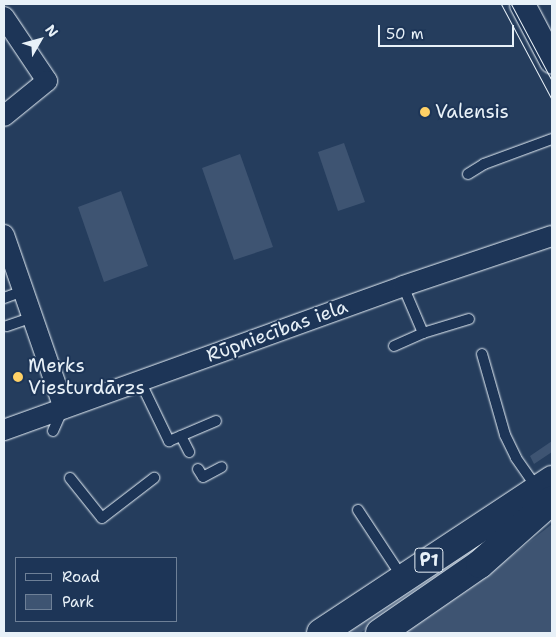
<!DOCTYPE html>
<html>
<head>
<meta charset="utf-8">
<style>
	body { margin:0 }
	#map { position:relative; width:556px; height:637px; overflow:hidden; background:#253d5d; font-family:"Shantell Sans",sans-serif }
	div>[style] { position:absolute }
	.green>* { inset:0; background:#3e5472 }
	.roads { filter:drop-shadow(0 0 1px #e8f1f8) drop-shadow(0 0 1px #e8f1f8) }
	.service>* { height:10px; margin:-5px; padding:0 5px; transform-origin:5px; border-radius:5px; background:#1d3557 }
	.minor>* { height:20px; margin:-10px; padding:0 10px; transform-origin:10px; border-radius:10px; background:#1d3557 }
	.tertiary>* { height:25px; margin:-12.5px; padding:0 12.5px; transform-origin:12.5px; border-radius:12.5px; background:#1d3557 }
	.primary>* { height:28px; margin:-14px; padding:0 14px; transform-origin:14px; border-radius:14px; background:#1d3557 }
	.tram>* { height:1px; margin:-0.5px; padding:0 0.5px; transform-origin:0.5px; border-radius:0.5px; background:#e8f1f8 }
	.dots>* { width:14px; height:14px; translate:-50% -50%; box-sizing:border-box; border:2px solid #1d3557; border-radius:50% }
	span { translate:-50% -50%; white-space:nowrap; text-align:center; line-height:1.15; -webkit-text-stroke:4px #1d3557; paint-order:stroke }
	.shield-label span { padding:1px 4px; background:#1d3557; border:1px solid; border-radius:4px; -webkit-text-stroke-width:0 }
	.shield-label { font-size:18px; color:#e8f1f8; font-weight:700 }
	.poi-label { font-size:19px; color:#e8f1f8 }
	.left { translate:0 -50%; text-align:left }
	.street-label { font-size:19px; color:#e8f1f8 }
	.frame { position:absolute; inset:0; border:5px solid #e8f1f8; pointer-events:none }
	.legend { position:absolute; left:15px; top:557px; width:162px; height:65px; box-sizing:border-box; background:#1d3557; border:1px solid #6e8097; margin:0; padding:6px 9px; list-style:none; font-size:15px; color:#e8f1f8 }
	.legend li { display:flex; align-items:center; gap:10px; height:25px }
	.legend b { width:25px; border:1px solid #6e8097 }
	.north { position:absolute; left:15px; top:15px; width:50px; height:50px; -webkit-text-stroke:4px #1d3557; paint-order:stroke; rotate:52deg; font-size:14px; font-weight:700; line-height:20px; text-align:center; color:#e8f1f8 }
	.north::after { content:''; display:block; margin:auto; width:18px; height:22px; background:#e8f1f8; clip-path:polygon(50% 0,100% 100%,50% 72%,0 100%) }
	.scale { position:absolute; left:378px; top:25px; width:136px; height:22px; box-sizing:border-box; border:2px solid #e8f1f8; border-top:0; padding-left:6px; font-size:15px; line-height:18px; white-space:nowrap; color:#e8f1f8; -webkit-text-stroke:4px #1d3557; paint-order:stroke }
</style>
</head>
<body>
<div id="map">
	<div class="green">
		<div style="clip-path:polygon(344px 143px,365px 202px,338px 211px,318px 152px)"></div>
		<div style="clip-path:polygon(240px 154px,273px 247px,234px 260px,202px 168px)"></div>
		<div style="clip-path:polygon(121px 191px,148px 266px,104px 282px,78px 207px)"></div>
		<div style="clip-path:polygon(552px 441px,552px 452px,534px 464px,530px 456px)"></div>
		<div style="clip-path:polygon(552px 524px,552px 633px,402px 633px,486px 576px)"></div>
		<div style="clip-path:polygon(460px 554px,460px 563px,360px 633px,341px 633px)"></div>
	</div>
	<div class="roads">
		<div class="service">
			<div style="left:468px;top:174px;width:19px;rotate:-32deg"></div>
			<div style="left:484px;top:164px;width:72px;rotate:-20.2deg"></div>
			<div style="left:403px;top:286px;width:51px;rotate:66.9deg"></div>
			<div style="left:423px;top:333px;width:48px;rotate:-16.9deg"></div>
			<div style="left:4px;top:298px;width:20px;rotate:-20deg"></div>
			<div style="left:7px;top:326px;width:28px;rotate:-19deg"></div>
			<div style="left:394px;top:346px;width:32px;rotate:-24deg"></div>
			<div style="left:482px;top:354px;width:84px;rotate:74.1deg"></div>
			<div style="left:505px;top:435px;width:25px;rotate:64deg"></div>
			<div style="left:516px;top:458px;width:37px;rotate:55deg"></div>
			<div style="left:140px;top:381px;width:67px;rotate:64.2deg"></div>
			<div style="left:169px;top:441px;width:51px;rotate:-23.1deg"></div>
			<div style="left:53px;top:431px;width:24px;rotate:-66deg"></div>
			<div style="left:181px;top:436px;width:18px;rotate:63deg"></div>
			<div style="left:198px;top:469px;width:9px;rotate:58deg"></div>
			<div style="left:203px;top:477px;width:21px;rotate:-28deg"></div>
			<div style="left:70px;top:478px;width:51px;rotate:51.3deg"></div>
			<div style="left:102px;top:518px;width:66px;rotate:-37.6deg"></div>
			<div style="left:358px;top:510px;width:80px;rotate:56.7deg"></div>
		</div>
		<div class="minor">
			<div style="left:4px;top:17px;width:77px;rotate:56.1deg"></div>
			<div style="left:47px;top:81px;width:55px;rotate:140.9deg"></div>
			<div style="left:4px;top:235px;width:183px;rotate:70.9deg"></div>
			<div style="left:4px;top:430px;width:424px;rotate:-19.8deg"></div>
			<div style="left:403px;top:286px;width:157px;rotate:-18.6deg"></div>
		</div>
		<div class="tertiary">
			<div style="left:522px;top:4px;width:64px;rotate:62.2deg"></div>
		</div>
		<div class="primary">
			<div style="left:321px;top:633px;width:277px;rotate:-33.5deg"></div>
			<div style="left:380px;top:633px;width:121px;rotate:-34.6deg"></div>
			<div style="left:480px;top:564px;width:96px;rotate:-41.6deg"></div>
		</div>
	</div>
	<div class="tram">
		<div style="left:501px;top:4px;width:109px;rotate:62deg"></div>
		<div style="left:511px;top:4px;width:87px;rotate:62deg"></div>
	</div>
	<div class="dots">
		<div style="left:425px;top:112px;background:#ffd166"></div>
		<div style="left:18px;top:377px;background:#ffd166"></div>
	</div>
	<div class="shield-label">
		<span style="left:429px;top:560px">P1</span>
	</div>
	<div class="poi-label">
		<span class="left" style="left:435px;top:112px">Valensis</span>
		<span class="left" style="left:28px;top:377px">Merks<br>Viesturdārzs</span>
	</div>
	<div class="street-label">
		<span style="left:277px;top:331px;rotate:-20deg">Rūpniecības iela</span>
	</div>
	<div class="frame"></div>
	<ul class="legend">
	<li><b style="height:6px;background:#1d3557"></b>Road</li>
	<li><b style="height:14px;background:#3e5472"></b>Park</li>
	</ul>
	<div class="north">N</div>
	<div class="scale">50 m</div>
</div>
</body>
</html>
